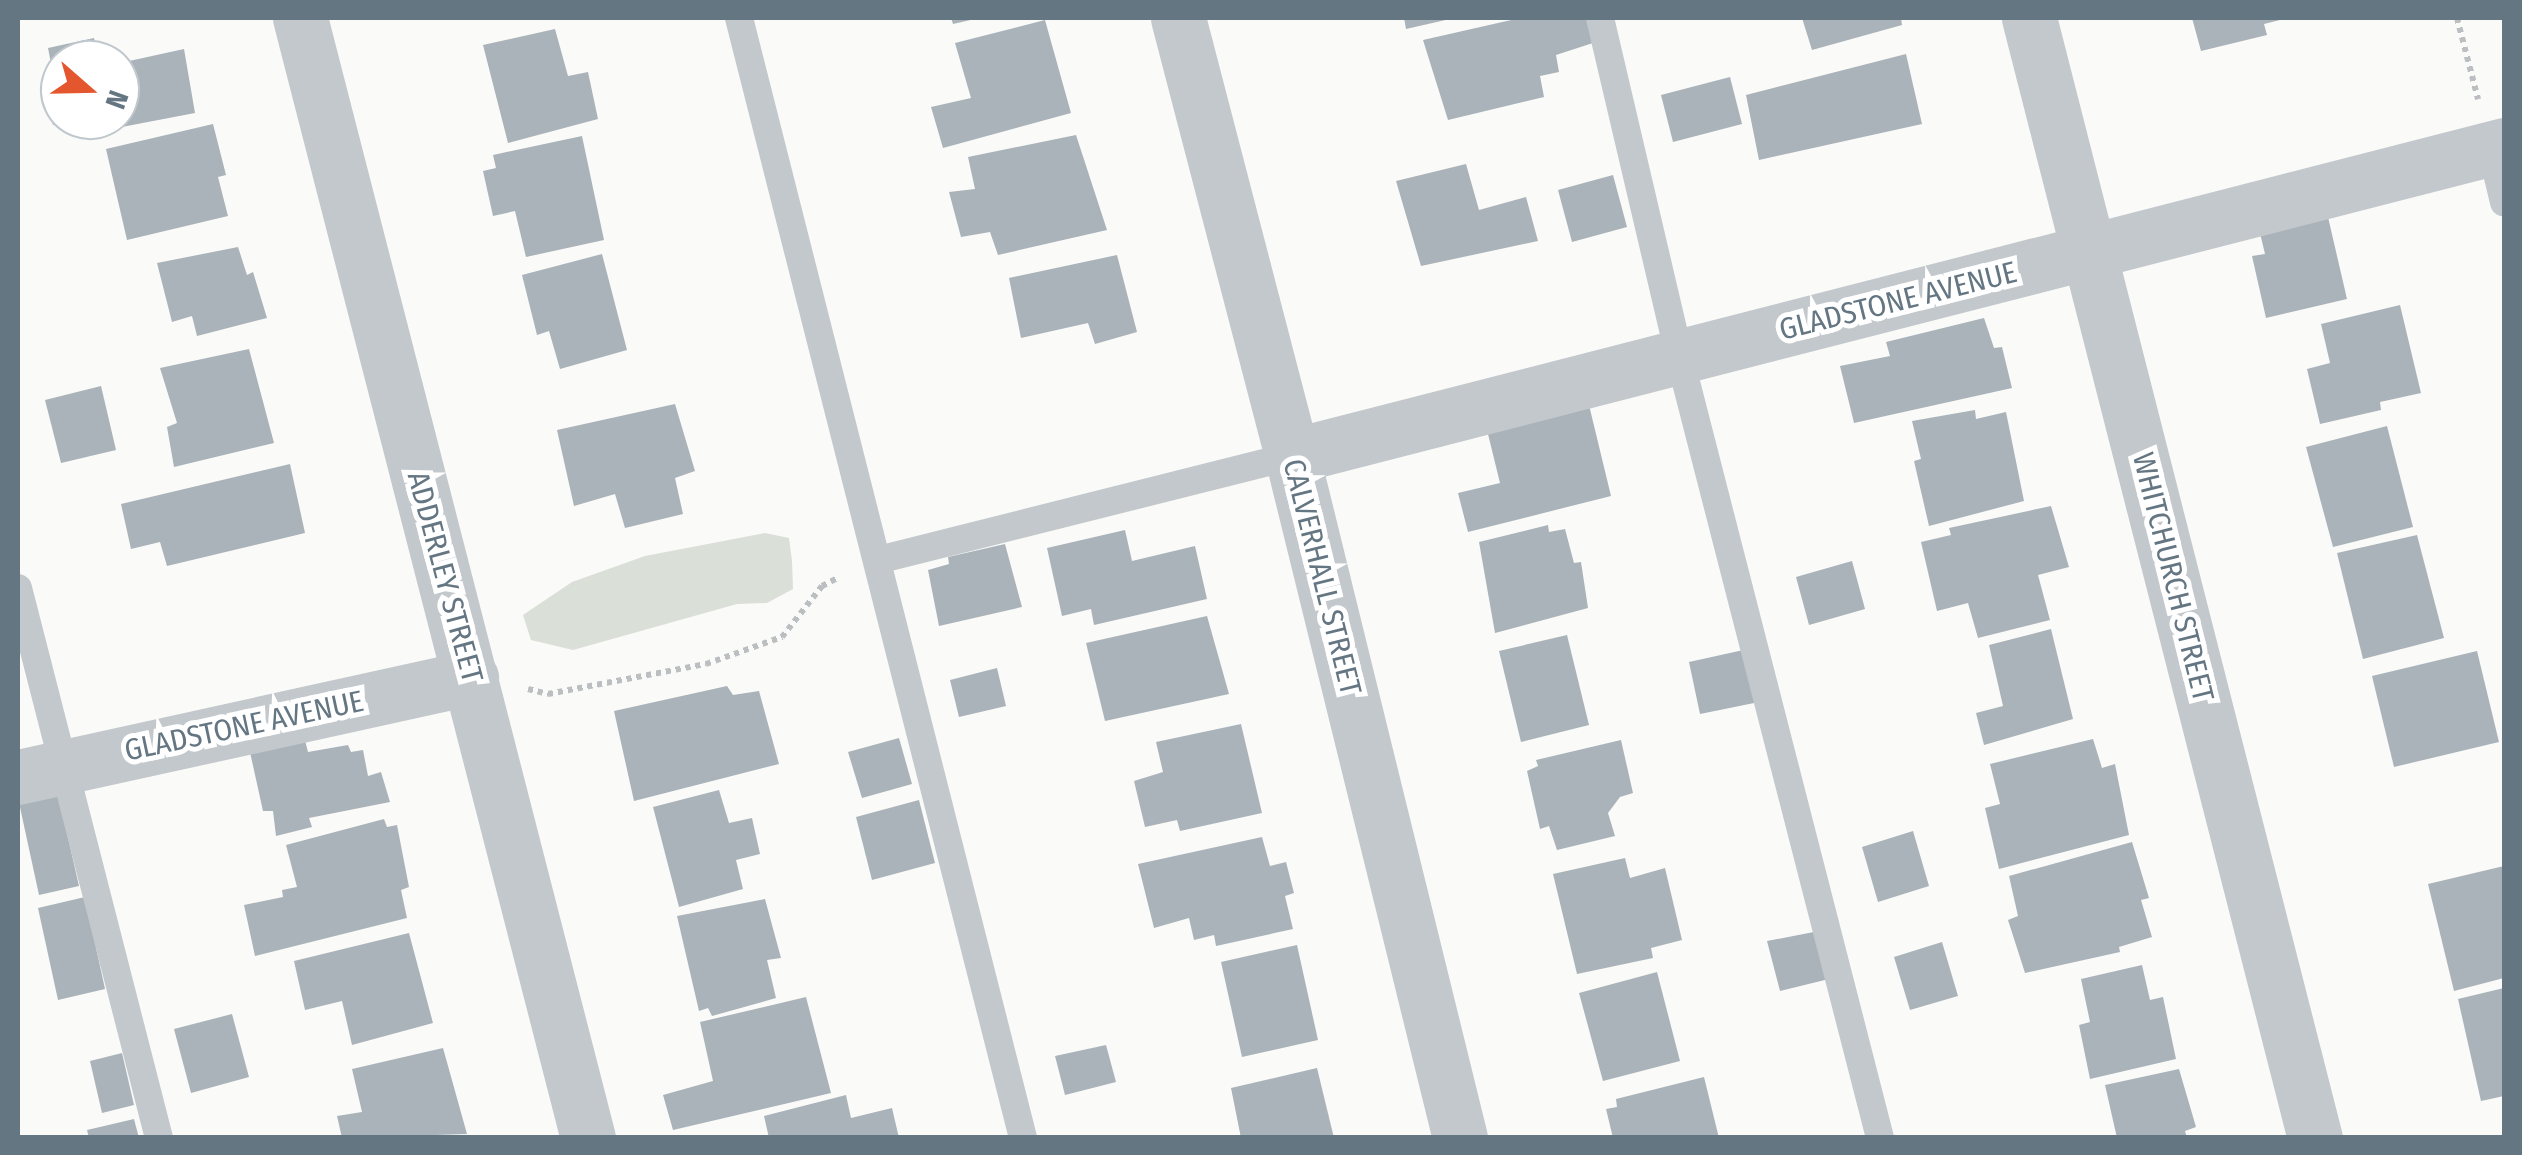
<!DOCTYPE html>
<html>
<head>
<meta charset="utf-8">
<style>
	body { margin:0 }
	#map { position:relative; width:2522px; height:1155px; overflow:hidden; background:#fafaf8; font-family:"Fira Sans Condensed",sans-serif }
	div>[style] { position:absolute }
	.green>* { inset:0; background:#dadfd7 }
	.building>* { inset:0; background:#aab3b9 }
	.path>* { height:6px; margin-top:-3px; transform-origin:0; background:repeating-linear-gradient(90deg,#bbbfc2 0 5px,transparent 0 10px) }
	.service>* { height:28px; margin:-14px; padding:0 14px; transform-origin:14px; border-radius:14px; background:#c3c8cc }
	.minor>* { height:55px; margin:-27.5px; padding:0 27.5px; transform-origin:27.5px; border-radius:27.5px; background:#c3c8cc }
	span { translate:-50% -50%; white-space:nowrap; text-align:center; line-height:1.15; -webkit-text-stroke:10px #fff; paint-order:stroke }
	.street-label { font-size:30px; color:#657683 }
	.frame { position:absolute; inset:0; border:20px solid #657683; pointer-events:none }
	.north { position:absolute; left:40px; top:40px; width:100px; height:100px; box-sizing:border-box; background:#fff; border:2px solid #c1c8cd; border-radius:50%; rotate:110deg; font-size:28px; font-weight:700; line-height:40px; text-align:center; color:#657683 }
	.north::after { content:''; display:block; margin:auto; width:35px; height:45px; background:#e4572e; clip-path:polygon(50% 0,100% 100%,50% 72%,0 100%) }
</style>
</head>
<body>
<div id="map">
	<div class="green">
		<div style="clip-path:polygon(765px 533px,789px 538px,792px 561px,793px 589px,767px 603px,737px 604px,573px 650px,531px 640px,523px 615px,572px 582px,645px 556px)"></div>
	</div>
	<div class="building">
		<div style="clip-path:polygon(951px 18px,975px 18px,975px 19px,953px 24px)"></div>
		<div style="clip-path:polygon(1404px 18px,1450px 18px,1450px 19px,1406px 29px)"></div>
		<div style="clip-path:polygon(1520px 18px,1589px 18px,1596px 42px,1556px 55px,1559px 72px,1540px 76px,1544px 97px,1448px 120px,1423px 40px)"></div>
		<div style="clip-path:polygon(1802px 18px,1901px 18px,1902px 25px,1812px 50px)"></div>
		<div style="clip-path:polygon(2192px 18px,2284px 18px,2284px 19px,2264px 24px,2267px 35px,2201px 51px)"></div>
		<div style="clip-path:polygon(1045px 20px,1071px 113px,943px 148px,931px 107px,971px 98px,955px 43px)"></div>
		<div style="clip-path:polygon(555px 29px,568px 76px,588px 72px,598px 119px,508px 143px,483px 45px)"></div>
		<div style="clip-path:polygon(94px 38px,99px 60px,60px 60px,60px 120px,67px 122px,53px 125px,41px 86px,55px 84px,48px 48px)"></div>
		<div style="clip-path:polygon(184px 49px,195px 113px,106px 130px,104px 120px,120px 120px,120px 63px)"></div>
		<div style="clip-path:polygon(1906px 54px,1922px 124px,1759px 160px,1746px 95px)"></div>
		<div style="clip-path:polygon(1730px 77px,1742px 124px,1673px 142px,1661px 95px)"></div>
		<div style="clip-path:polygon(213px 124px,226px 175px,218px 177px,228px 216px,127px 240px,106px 149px)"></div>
		<div style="clip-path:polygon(1076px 135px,1107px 230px,998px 255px,990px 232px,961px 237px,949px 192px,975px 189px,968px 157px)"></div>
		<div style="clip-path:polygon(582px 136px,604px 240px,526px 257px,515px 211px,493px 216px,483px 171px,496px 168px,493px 155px)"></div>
		<div style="clip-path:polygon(1466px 164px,1479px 210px,1526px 197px,1538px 241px,1421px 266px,1396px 181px)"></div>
		<div style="clip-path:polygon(1613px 175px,1627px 227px,1572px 242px,1558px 190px)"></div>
		<div style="clip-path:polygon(2328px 217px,2347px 299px,2266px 318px,2252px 256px,2265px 254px,2260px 233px)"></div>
		<div style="clip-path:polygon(238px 247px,247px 275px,253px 272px,267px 318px,197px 336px,192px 316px,172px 322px,157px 263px)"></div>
		<div style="clip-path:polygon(602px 254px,627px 350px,560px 369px,549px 331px,537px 335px,522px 275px)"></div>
		<div style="clip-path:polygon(1117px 255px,1137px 332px,1095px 344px,1088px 323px,1021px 338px,1009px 278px)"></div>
		<div style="clip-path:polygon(2400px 305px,2421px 393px,2380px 402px,2381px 410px,2320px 424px,2307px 369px,2330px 363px,2321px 324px)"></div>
		<div style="clip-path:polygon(1984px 318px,1994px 348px,2002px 347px,2012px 388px,1854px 423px,1840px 366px,1890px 356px,1886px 342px)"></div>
		<div style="clip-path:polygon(249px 349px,274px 443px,174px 467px,167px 427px,177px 423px,160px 368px)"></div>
		<div style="clip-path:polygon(101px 386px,116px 450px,61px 463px,45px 400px)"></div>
		<div style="clip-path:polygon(675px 404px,695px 471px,675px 478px,683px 514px,625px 528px,615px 494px,574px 506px,557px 430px)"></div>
		<div style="clip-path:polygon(1589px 405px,1611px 496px,1468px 532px,1458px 493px,1500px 483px,1487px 430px)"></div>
		<div style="clip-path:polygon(1975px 410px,1976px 419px,2006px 412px,2024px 501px,1929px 526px,1914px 461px,1921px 459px,1912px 421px)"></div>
		<div style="clip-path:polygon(2387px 426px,2413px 527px,2333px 547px,2306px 447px)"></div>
		<div style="clip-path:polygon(290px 464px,305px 533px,167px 566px,160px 542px,131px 549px,121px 504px)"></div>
		<div style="clip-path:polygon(2051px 506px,2069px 567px,2038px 575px,2050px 620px,1978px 638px,1968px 603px,1937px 611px,1921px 542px,1951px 535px,1949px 528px)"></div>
		<div style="clip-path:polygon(1548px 525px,1549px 532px,1565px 529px,1574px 563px,1581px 562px,1588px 608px,1495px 633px,1479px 542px)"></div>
		<div style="clip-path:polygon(1125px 530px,1132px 561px,1195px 546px,1207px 599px,1094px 625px,1091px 609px,1062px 616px,1047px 548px)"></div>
		<div style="clip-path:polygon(2417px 535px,2444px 638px,2363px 659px,2337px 553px)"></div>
		<div style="clip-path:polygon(1005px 544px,1022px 607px,939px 626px,928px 570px,949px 564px,948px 557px)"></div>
		<div style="clip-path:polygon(1852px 561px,1865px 609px,1809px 625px,1796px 577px)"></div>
		<div style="clip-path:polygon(1207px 616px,1229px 694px,1105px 721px,1086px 643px)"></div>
		<div style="clip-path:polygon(2051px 629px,2073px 719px,1984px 745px,1976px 713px,2003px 706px,1989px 645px)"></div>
		<div style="clip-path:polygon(1567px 635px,1589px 725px,1521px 742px,1499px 651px)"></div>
		<div style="clip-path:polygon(1748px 649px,1759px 702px,1700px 714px,1689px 662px)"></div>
		<div style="clip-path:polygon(2477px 651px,2499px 742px,2394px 767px,2372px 676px)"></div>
		<div style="clip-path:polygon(997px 668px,1006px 706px,959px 717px,950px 680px)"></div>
		<div style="clip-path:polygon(727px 686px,733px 695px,759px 691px,779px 764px,634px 801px,614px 711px)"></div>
		<div style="clip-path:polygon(300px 721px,308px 752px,348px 745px,351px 752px,363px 750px,368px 776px,381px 772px,390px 802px,309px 818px,312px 827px,276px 836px,273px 811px,263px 811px,246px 734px)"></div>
		<div style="clip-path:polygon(1241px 724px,1262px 813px,1180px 831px,1177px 820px,1145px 827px,1134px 781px,1163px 772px,1156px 742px)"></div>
		<div style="clip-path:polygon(899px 738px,912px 784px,862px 798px,848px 752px)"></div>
		<div style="clip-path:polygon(2093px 739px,2102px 768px,2115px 764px,2129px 835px,1999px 869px,1985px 808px,2000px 804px,1990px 764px)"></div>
		<div style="clip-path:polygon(1621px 740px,1633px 793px,1620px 797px,1608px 813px,1615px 836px,1557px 850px,1549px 826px,1540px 829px,1527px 771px,1538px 766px,1536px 760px)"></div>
		<div style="clip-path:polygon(57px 789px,79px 886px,39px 895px,18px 798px)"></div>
		<div style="clip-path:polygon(719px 790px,729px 823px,752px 818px,760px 854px,736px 860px,743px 889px,679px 907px,653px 807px)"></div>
		<div style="clip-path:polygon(919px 800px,935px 863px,872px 880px,856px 817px)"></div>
		<div style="clip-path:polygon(384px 819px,387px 827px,397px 825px,409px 887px,401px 890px,407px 918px,255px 956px,244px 905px,283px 897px,282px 890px,297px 887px,286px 845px)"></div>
		<div style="clip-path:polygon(1913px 831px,1929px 886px,1878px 902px,1862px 847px)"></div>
		<div style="clip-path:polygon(1262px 837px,1270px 866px,1286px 862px,1294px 893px,1285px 896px,1293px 929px,1216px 946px,1214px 935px,1194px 940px,1189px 918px,1154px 928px,1138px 864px)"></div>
		<div style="clip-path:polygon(2132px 842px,2149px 898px,2141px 900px,2152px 937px,2119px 947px,2120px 952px,2025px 973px,2008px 920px,2018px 916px,2009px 876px)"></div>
		<div style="clip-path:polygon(1625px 858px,1630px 878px,1665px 868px,1682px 940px,1651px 948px,1653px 958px,1577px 974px,1553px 874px)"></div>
		<div style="clip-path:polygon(2504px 866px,2504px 978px,2454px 991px,2428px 884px)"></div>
		<div style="clip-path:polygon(85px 897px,105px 989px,58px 1000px,38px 908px)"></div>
		<div style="clip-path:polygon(765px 899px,781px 958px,767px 960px,776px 998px,712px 1016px,708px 1008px,699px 1011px,677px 916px)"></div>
		<div style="clip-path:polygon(1819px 931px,1829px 979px,1780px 991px,1767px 941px)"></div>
		<div style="clip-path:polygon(409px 933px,433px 1023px,352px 1045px,342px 1001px,305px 1010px,294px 961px)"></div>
		<div style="clip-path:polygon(1942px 942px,1958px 996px,1910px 1010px,1894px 957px)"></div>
		<div style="clip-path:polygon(1297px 945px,1318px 1040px,1242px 1057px,1221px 962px)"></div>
		<div style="clip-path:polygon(2142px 965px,2150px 1000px,2163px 997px,2176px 1059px,2090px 1079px,2079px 1025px,2090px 1022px,2081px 979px)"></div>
		<div style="clip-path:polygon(1657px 972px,1680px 1061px,1603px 1081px,1579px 993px)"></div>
		<div style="clip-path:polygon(2504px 988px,2504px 1096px,2481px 1101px,2458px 999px)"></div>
		<div style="clip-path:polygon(806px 997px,831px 1093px,673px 1130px,663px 1095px,713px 1081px,700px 1022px)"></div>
		<div style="clip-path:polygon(232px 1014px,249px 1077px,191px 1093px,174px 1029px)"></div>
		<div style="clip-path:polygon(1106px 1045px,1116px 1082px,1065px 1095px,1055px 1056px)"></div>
		<div style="clip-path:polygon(443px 1048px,467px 1134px,342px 1138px,337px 1116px,362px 1112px,352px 1069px)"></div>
		<div style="clip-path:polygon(122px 1053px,134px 1105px,102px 1113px,90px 1061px)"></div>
		<div style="clip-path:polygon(1317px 1068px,1334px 1138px,1241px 1138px,1231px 1088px)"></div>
		<div style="clip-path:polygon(2179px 1069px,2196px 1127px,2185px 1131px,2187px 1138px,2117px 1138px,2105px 1085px)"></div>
		<div style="clip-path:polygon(1704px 1077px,1719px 1138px,1613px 1138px,1606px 1109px,1617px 1107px,1616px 1099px)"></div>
		<div style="clip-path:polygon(846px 1095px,851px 1118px,892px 1108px,899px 1138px,769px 1138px,764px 1116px)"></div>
		<div style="clip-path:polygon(134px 1119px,139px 1138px,89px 1138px,87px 1130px)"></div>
	</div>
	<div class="path">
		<div style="left:2457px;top:18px;width:84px;rotate:75.5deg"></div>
		<div style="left:528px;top:689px;width:21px;rotate:14deg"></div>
		<div style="left:548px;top:694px;width:161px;rotate:-10.8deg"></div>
		<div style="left:706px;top:664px;width:81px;rotate:-19.6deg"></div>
		<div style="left:782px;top:637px;width:65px;rotate:-51.9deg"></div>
		<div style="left:822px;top:586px;width:20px;rotate:-27deg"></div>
	</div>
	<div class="service">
		<div style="left:739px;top:18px;width:1155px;rotate:75.77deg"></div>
		<div style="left:1600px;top:18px;width:346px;rotate:76.8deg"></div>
		<div style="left:1679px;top:355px;width:808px;rotate:75.6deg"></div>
		<div style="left:2491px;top:148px;width:56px;rotate:76.5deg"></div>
		<div style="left:878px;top:560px;width:427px;rotate:-14.1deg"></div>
		<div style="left:18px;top:588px;width:568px;rotate:75.62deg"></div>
	</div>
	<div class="minor">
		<div style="left:300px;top:18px;width:1156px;rotate:75.58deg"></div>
		<div style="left:1178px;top:18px;width:453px;rotate:75.4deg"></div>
		<div style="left:1292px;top:456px;width:702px;rotate:76.16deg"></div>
		<div style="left:2029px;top:18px;width:1156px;rotate:75.68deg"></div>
		<div style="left:1292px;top:456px;width:1251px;rotate:-14.39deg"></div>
		<div style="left:18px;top:777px;width:464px;rotate:-12.4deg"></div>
	</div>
	<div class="street-label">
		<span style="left:1898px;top:301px;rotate:-14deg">GLADSTONE AVENUE</span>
		<span style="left:445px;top:577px;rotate:75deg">ADDERLEY STREET</span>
		<span style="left:1322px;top:577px;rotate:76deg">CALVERHALL STREET</span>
		<span style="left:2173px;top:577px;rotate:76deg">WHITCHURCH STREET</span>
		<span style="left:244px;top:726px;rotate:-12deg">GLADSTONE AVENUE</span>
	</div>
	<div class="frame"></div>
	<div class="north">N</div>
</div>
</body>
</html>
